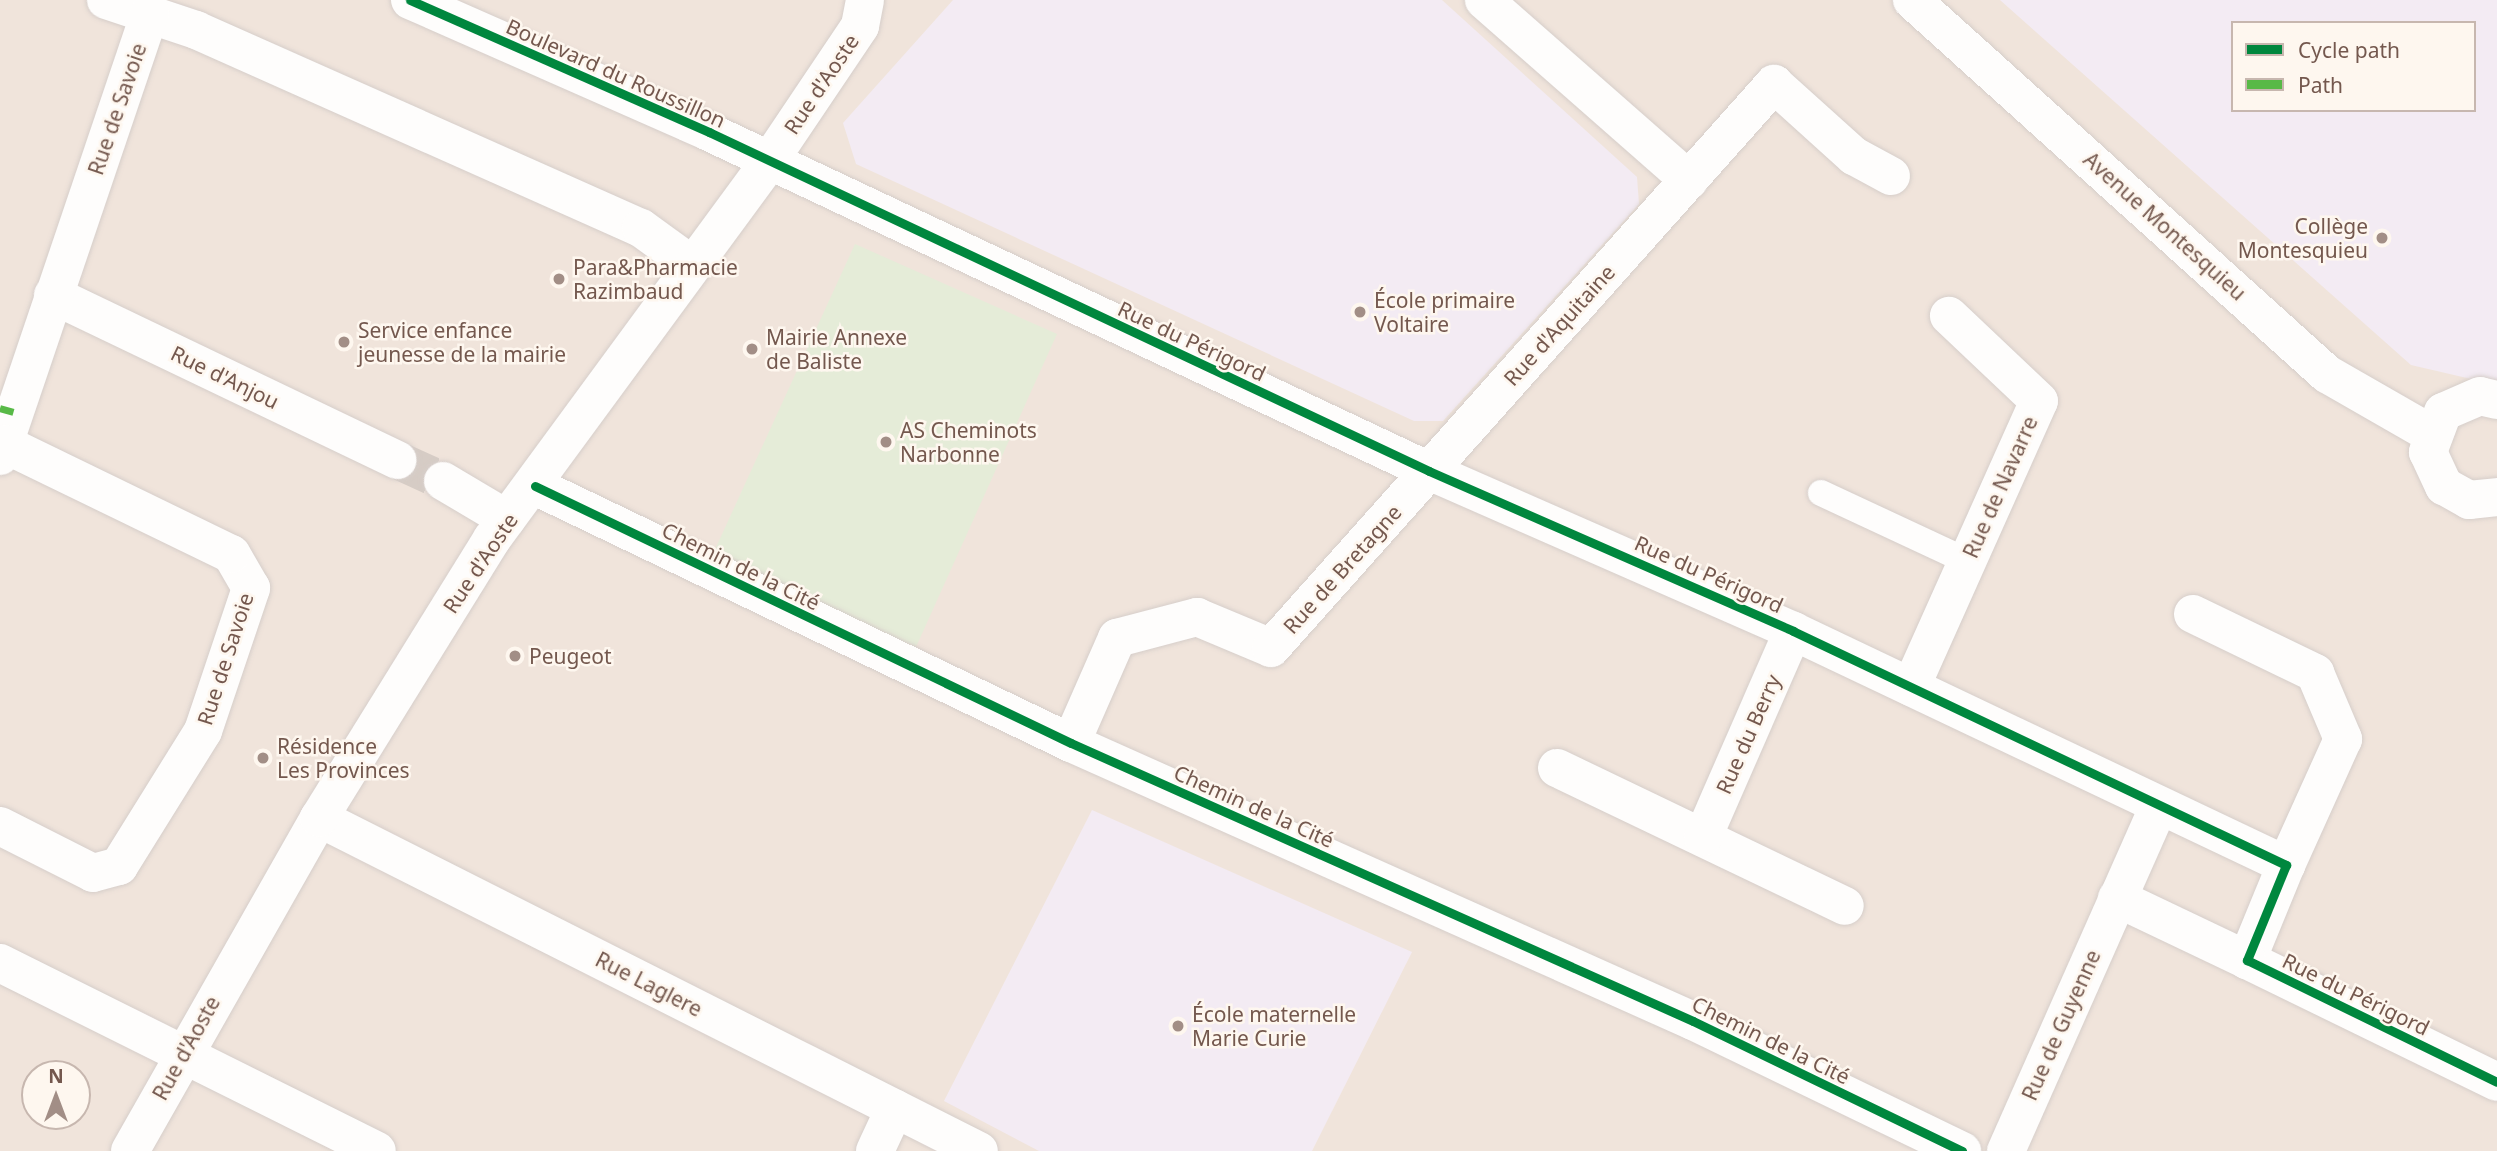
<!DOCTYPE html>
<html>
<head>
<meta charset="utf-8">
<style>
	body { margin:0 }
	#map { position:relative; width:2497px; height:1151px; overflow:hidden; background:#f7f2ed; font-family:"Noto Sans",sans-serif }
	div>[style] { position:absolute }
	.residential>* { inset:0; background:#f0e4db }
	.education>* { inset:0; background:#f3ebf3 }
	.green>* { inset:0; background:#e5ecd8 }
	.minor-tunnel>* { height:38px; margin-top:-19px; transform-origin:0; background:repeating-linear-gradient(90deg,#d6ccc5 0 38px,transparent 0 57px) }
	.roads { filter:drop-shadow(0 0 2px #d6ceca) drop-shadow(0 0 2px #d6ceca) }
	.service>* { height:26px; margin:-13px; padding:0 13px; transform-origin:13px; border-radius:13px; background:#fefdfc }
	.minor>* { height:38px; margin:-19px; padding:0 19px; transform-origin:19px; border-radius:19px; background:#fefdfc }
	.tertiary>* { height:38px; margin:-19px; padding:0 19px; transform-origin:19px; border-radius:19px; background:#fefdfc }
	.quiet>* { height:7px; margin-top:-3.5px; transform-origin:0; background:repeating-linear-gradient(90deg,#58b947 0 14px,transparent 0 21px) }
	.cycleway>* { height:9px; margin:-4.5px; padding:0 4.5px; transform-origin:4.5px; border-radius:4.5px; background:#00873e }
	.dots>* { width:19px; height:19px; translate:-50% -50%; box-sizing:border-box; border:4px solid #fef7ef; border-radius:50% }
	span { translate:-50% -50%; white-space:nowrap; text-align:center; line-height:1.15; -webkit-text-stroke:5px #fef7ef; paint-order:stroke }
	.street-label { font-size:21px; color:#74584e }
	.poi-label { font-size:21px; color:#74584e }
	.right { translate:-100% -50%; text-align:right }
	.left { translate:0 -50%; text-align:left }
	.legend { position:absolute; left:2231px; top:21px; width:245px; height:91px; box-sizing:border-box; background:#fef7ef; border:2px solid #c7b7af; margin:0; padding:9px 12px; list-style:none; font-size:21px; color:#74584e }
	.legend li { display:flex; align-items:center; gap:14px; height:35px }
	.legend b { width:35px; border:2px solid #c7b7af }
	.north { position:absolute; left:21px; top:1060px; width:70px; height:70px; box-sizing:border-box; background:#fef7ef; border:2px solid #c7b7af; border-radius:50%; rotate:0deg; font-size:19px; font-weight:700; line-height:28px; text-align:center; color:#74584e }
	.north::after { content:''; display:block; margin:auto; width:24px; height:32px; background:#a28e86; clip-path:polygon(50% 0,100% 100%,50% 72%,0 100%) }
</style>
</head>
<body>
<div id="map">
	<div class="residential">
		<div style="clip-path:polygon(evenodd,0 0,2497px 0,2497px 1151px,0 1151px,0 0,2233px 23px,2474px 23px,2474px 110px,2233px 110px,2233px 23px,0 0,35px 1074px,77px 1074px,77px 1116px,35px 1116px,35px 1074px)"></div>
	</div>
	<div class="education">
		<div style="clip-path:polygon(953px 0,1442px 0,1637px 177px,1639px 204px,1443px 421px,1414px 421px,856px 164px,843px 123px)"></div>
		<div style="clip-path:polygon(evenodd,2000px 0,2497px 0,2497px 385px,2411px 365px,2000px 0,2233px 23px,2474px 23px,2474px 110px,2233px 110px,2233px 23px)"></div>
		<div style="clip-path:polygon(1092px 810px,1412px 952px,1312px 1151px,1039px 1151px,944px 1101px)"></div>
	</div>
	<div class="green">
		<div style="clip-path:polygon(855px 244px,1057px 334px,916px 647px,712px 556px)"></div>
	</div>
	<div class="minor-tunnel">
		<div style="left:397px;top:460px;width:51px;rotate:24.5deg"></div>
	</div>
	<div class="roads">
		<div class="service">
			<div style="left:1821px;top:493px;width:161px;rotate:25deg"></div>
		</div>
		<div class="minor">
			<div style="left:106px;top:0;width:95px;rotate:18.4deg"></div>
			<div style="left:196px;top:30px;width:487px;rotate:24deg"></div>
			<div style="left:641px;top:228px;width:63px;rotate:36deg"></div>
			<div style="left:410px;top:0;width:327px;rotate:23.8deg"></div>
			<div style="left:709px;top:132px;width:796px;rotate:25.21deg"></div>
			<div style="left:1429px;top:471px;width:398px;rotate:23.7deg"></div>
			<div style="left:1793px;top:631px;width:546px;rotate:25.39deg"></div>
			<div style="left:2286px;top:865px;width:103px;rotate:112.3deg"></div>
			<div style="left:2247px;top:960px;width:278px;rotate:26deg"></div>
			<div style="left:1484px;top:0;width:273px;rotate:41.3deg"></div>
			<div style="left:53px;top:295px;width:382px;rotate:25.6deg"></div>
			<div style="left:0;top:456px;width:468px;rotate:-71.3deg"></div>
			<div style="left:443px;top:481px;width:74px;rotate:30.7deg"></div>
			<div style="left:535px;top:486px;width:594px;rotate:25.62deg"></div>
			<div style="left:1071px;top:743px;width:681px;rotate:24.08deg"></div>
			<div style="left:1693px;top:1021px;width:299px;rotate:25.8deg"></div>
			<div style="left:2193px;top:614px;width:136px;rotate:25.8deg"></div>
			<div style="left:2315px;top:673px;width:72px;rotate:67deg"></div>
			<div style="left:2343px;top:739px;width:138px;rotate:114.3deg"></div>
			<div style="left:1911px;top:687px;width:313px;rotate:-65.9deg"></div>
			<div style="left:2039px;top:401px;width:124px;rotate:-136.6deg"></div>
			<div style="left:1071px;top:743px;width:115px;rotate:-66.3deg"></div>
			<div style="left:1117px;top:638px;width:83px;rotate:-14.7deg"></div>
			<div style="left:1197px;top:617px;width:80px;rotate:22.7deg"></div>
			<div style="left:1271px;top:648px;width:756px;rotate:-48.27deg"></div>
			<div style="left:1774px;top:84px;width:108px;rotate:42deg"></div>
			<div style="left:1854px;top:156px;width:42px;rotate:28.4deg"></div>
			<div style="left:1557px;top:768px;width:319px;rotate:25.6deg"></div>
			<div style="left:319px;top:818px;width:739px;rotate:26.77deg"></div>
			<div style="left:0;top:826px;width:104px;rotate:26.8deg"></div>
			<div style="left:93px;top:873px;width:27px;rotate:-15deg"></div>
			<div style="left:119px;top:866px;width:159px;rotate:-58.1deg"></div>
			<div style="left:203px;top:731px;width:151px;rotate:-71.4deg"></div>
			<div style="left:251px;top:588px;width:39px;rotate:-120deg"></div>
			<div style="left:231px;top:554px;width:252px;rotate:-154.1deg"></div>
			<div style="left:1703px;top:837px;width:225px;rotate:-66.4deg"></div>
			<div style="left:2117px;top:898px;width:144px;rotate:25.5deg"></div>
			<div style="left:0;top:963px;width:421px;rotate:26.5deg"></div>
			<div style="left:130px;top:1151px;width:383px;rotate:-60.4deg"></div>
			<div style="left:319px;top:818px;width:328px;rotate:-58.2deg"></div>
			<div style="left:492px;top:539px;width:466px;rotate:-53.7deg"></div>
			<div style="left:768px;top:163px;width:165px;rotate:-56.1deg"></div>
			<div style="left:860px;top:26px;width:26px;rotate:-79deg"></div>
			<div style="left:875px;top:1151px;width:47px;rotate:-65.1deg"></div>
			<div style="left:2006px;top:1151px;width:375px;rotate:-66.1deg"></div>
		</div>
		<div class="tertiary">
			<div style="left:1912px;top:0;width:559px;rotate:42.03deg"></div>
			<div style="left:2327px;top:374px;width:119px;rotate:29.8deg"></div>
			<div style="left:2497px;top:400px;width:17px;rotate:-167deg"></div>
			<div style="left:2480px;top:396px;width:40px;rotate:156.6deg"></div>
			<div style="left:2443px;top:412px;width:43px;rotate:110.6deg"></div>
			<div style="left:2428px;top:452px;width:38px;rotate:65deg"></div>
			<div style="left:2444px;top:486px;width:29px;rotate:29deg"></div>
			<div style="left:2469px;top:500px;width:28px;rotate:-6deg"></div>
		</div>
	</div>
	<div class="quiet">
		<div style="left:0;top:408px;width:15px;rotate:16deg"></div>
	</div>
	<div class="cycleway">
		<div style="left:410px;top:0;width:327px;rotate:23.8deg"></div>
		<div style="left:709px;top:132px;width:796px;rotate:25.21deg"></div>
		<div style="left:1429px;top:471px;width:398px;rotate:23.7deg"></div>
		<div style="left:1793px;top:631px;width:546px;rotate:25.39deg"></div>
		<div style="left:2286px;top:865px;width:103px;rotate:112.3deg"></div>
		<div style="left:2247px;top:960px;width:278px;rotate:26deg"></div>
		<div style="left:535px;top:486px;width:594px;rotate:25.62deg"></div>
		<div style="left:1071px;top:743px;width:681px;rotate:24.08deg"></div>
		<div style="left:1693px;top:1021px;width:299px;rotate:25.8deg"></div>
	</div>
	<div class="dots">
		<div style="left:2382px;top:238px;background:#a28e86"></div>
		<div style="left:559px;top:279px;background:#a28e86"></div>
		<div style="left:1360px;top:312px;background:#a28e86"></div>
		<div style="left:344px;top:342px;background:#a28e86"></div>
		<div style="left:752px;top:349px;background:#a28e86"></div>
		<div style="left:886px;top:442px;background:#a28e86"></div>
		<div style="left:515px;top:656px;background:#a28e86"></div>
		<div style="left:263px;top:758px;background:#a28e86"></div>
		<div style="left:1178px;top:1026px;background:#a28e86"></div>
	</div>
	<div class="street-label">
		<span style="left:616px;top:73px;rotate:24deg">Boulevard du Roussillon</span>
		<span style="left:821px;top:84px;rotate:-56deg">Rue d'Aoste</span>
		<span style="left:117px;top:109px;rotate:-71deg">Rue de Savoie</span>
		<span style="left:2165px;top:226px;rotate:42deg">Avenue Montesquieu</span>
		<span style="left:1559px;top:325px;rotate:-48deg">Rue d'Aquitaine</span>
		<span style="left:1192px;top:341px;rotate:25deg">Rue du Périgord</span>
		<span style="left:225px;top:377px;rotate:26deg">Rue d'Anjou</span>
		<span style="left:2000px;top:487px;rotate:-66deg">Rue de Navarre</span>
		<span style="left:480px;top:563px;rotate:-56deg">Rue d'Aoste</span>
		<span style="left:741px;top:566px;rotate:26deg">Chemin de la Cité</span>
		<span style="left:1342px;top:569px;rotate:-48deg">Rue de Bretagne</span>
		<span style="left:1709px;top:574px;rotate:24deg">Rue du Périgord</span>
		<span style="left:225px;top:659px;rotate:-72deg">Rue de Savoie</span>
		<span style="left:1748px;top:734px;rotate:-66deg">Rue du Berry</span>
		<span style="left:1254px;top:806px;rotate:24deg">Chemin de la Cité</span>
		<span style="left:649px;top:984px;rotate:27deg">Rue Laglere</span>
		<span style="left:2356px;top:994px;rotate:26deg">Rue du Périgord</span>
		<span style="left:2061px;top:1025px;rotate:-66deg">Rue de Guyenne</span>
		<span style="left:1771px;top:1040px;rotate:26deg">Chemin de la Cité</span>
		<span style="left:186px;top:1048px;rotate:-61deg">Rue d'Aoste</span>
	</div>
	<div class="poi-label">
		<span class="right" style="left:2368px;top:238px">Collège<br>Montesquieu</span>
		<span class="left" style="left:573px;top:279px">Para&amp;Pharmacie<br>Razimbaud</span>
		<span class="left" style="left:1374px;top:312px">École primaire<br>Voltaire</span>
		<span class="left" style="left:358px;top:342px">Service enfance<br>jeunesse de la mairie</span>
		<span class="left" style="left:766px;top:349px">Mairie Annexe<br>de Baliste</span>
		<span class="left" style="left:900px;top:442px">AS Cheminots<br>Narbonne</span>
		<span class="left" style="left:529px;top:656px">Peugeot</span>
		<span class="left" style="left:277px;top:758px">Résidence<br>Les Provinces</span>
		<span class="left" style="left:1192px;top:1026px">École maternelle<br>Marie Curie</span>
	</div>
	<ul class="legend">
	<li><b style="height:9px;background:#00873e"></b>Cycle path</li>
	<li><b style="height:9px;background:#58b947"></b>Path</li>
	</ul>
	<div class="north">N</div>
</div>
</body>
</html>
